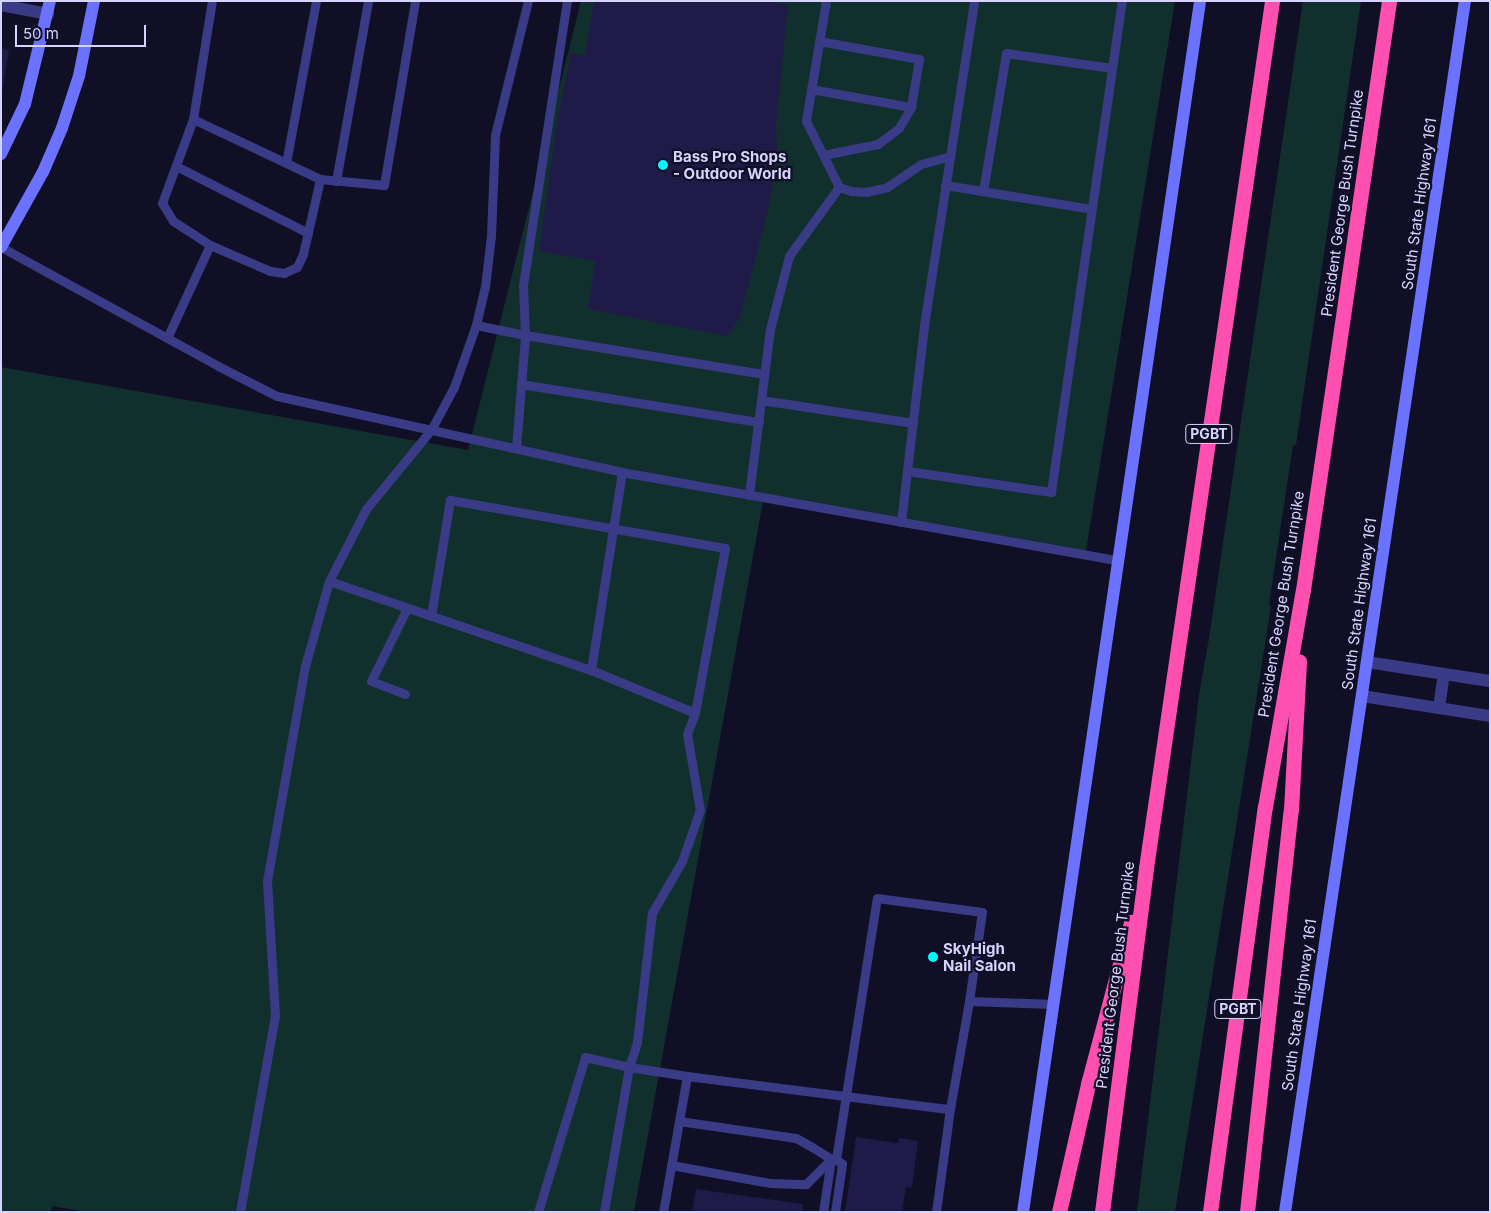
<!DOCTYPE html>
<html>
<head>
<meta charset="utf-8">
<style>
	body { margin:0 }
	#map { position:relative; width:1491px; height:1213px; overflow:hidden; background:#110f26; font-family:Inter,sans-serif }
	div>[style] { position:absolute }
	.green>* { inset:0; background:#11302d }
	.building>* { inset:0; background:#201a48 }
	.lane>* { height:9px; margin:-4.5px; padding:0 4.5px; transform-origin:4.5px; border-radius:4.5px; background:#393b86 }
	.street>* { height:12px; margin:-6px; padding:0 6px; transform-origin:6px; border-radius:6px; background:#393b86 }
	.secondary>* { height:12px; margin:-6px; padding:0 6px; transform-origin:6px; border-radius:6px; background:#6b72ff }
	.highway>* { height:15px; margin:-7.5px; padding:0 7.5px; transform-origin:7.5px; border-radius:7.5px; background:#ff4fb0 }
	.dots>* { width:14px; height:14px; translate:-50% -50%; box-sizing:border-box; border:2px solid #110f26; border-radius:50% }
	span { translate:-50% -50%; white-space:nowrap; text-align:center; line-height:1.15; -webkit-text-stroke:4.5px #110f26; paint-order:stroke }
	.shield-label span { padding:1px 4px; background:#110f26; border:1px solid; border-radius:4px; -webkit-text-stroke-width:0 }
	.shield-label { font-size:14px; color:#d6d4ff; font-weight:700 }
	.poi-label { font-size:15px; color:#d6d4ff; font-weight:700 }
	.left { translate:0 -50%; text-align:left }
	.street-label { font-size:15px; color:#d6d4ff }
	.frame { position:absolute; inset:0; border:2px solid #d6d4ff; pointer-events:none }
	.scale { position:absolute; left:15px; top:25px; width:131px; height:22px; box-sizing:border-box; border:2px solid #d6d4ff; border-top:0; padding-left:6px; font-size:15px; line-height:18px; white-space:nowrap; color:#d6d4ff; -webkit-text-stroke:4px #110f26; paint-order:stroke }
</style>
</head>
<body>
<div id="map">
	<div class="green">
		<div style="clip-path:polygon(581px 1px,1175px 1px,1085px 557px,763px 501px,634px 1212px,87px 1212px,52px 1206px,51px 1212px,1px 1212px,1px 367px,468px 450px)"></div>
		<div style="clip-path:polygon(1303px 1px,1361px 1px,1296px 445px,1293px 445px,1269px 605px,1271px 606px,1175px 1212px,1137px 1212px,1199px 695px,1209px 638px)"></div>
	</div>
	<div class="building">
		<div style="clip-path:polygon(594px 1px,764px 1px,788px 5px,776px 125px,777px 156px,769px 206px,740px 317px,728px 336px,588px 309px,595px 261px,539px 251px,557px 123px,571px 53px,585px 56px)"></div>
		<div style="clip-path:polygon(1px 48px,9px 50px,2px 91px,1px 91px)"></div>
		<div style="clip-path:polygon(856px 1137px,898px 1143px,899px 1138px,918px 1141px,912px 1188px,906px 1187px,902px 1212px,845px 1212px)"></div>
		<div style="clip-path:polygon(696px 1189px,803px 1204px,802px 1212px,692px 1212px)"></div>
	</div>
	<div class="lane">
		<div style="left:826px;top:1px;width:122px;rotate:99.5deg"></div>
		<div style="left:806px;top:121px;width:74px;rotate:63.4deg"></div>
		<div style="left:839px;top:187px;width:13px;rotate:18deg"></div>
		<div style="left:851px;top:191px;width:15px;rotate:4deg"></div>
		<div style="left:866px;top:192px;width:22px;rotate:-13deg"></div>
		<div style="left:887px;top:187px;width:41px;rotate:-34.1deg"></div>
		<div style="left:921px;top:164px;width:30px;rotate:-15deg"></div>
		<div style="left:819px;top:41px;width:102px;rotate:10.2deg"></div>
		<div style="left:919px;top:59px;width:49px;rotate:99.5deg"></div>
		<div style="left:911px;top:107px;width:24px;rotate:120deg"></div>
		<div style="left:899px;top:128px;width:26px;rotate:143deg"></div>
		<div style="left:878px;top:144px;width:56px;rotate:168.7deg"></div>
		<div style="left:811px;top:89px;width:102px;rotate:10.2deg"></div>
		<div style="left:193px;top:119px;width:140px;rotate:25.3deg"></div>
		<div style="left:286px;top:163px;width:165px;rotate:-79.5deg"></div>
		<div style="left:176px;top:166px;width:148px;rotate:26.9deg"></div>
		<div style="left:336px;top:181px;width:183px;rotate:-79.9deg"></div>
		<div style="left:945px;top:185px;width:148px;rotate:9.3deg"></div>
		<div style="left:983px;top:191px;width:140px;rotate:-80.5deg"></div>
		<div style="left:1006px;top:53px;width:107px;rotate:8.1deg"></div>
		<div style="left:210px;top:245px;width:44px;rotate:-147deg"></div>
		<div style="left:173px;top:221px;width:21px;rotate:-121deg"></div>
		<div style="left:162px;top:203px;width:90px;rotate:-69.7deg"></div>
		<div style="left:193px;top:119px;width:120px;rotate:-80.9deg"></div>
		<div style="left:1px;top:247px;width:247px;rotate:28.7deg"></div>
		<div style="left:218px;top:366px;width:66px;rotate:27deg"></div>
		<div style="left:277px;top:396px;width:364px;rotate:12.4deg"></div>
		<div style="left:633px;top:474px;width:493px;rotate:10.1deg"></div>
		<div style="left:476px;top:325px;width:50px;rotate:11.5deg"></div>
		<div style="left:525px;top:335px;width:50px;rotate:-92.3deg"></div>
		<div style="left:523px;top:285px;width:287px;rotate:-81.2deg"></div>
		<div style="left:167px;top:338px;width:102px;rotate:-65.2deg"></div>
		<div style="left:210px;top:245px;width:65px;rotate:23.4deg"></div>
		<div style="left:270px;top:271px;width:14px;rotate:8deg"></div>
		<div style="left:284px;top:273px;width:14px;rotate:-25deg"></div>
		<div style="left:297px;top:267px;width:14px;rotate:-65deg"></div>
		<div style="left:303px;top:254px;width:77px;rotate:-77.2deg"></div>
		<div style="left:320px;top:179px;width:64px;rotate:5.4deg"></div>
		<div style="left:384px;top:185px;width:187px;rotate:-80.4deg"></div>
		<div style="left:521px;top:384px;width:241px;rotate:9.1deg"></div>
		<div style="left:761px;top:400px;width:154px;rotate:8.6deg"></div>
		<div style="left:516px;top:448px;width:113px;rotate:-85.4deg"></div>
		<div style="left:525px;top:335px;width:242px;rotate:9.3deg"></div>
		<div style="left:907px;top:471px;width:146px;rotate:8.3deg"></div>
		<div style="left:1051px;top:492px;width:496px;rotate:-81.8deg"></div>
		<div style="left:749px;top:495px;width:167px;rotate:-82.8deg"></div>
		<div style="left:770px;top:329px;width:75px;rotate:-75.4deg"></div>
		<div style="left:789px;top:256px;width:85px;rotate:-54.1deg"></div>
		<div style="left:901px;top:522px;width:198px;rotate:-83.3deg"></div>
		<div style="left:924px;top:325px;width:328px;rotate:-81.2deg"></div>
		<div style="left:329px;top:581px;width:81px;rotate:-62.8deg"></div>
		<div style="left:366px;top:509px;width:102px;rotate:-50.6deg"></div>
		<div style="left:431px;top:430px;width:49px;rotate:-61.9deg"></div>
		<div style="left:454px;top:387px;width:66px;rotate:-70.5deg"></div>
		<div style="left:476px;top:325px;width:39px;rotate:-77deg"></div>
		<div style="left:485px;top:287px;width:51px;rotate:-83.3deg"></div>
		<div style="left:491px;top:236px;width:101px;rotate:-87.7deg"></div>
		<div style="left:495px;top:135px;width:138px;rotate:-76.2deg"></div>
		<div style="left:431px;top:616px;width:118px;rotate:-80.7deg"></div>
		<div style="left:450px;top:500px;width:279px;rotate:9.9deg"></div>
		<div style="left:725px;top:548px;width:168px;rotate:100.3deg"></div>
		<div style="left:695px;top:713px;width:113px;rotate:-157.5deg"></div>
		<div style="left:405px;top:694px;width:36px;rotate:-159deg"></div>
		<div style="left:371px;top:681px;width:81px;rotate:-63.7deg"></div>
		<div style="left:687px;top:1076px;width:59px;rotate:-171.2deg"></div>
		<div style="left:629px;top:1067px;width:26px;rotate:-72deg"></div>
		<div style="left:637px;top:1042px;width:130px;rotate:-83.4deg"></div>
		<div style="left:652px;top:913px;width:60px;rotate:-60deg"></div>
		<div style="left:682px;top:861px;width:54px;rotate:-70.6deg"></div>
		<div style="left:700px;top:810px;width:77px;rotate:-99.7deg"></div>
		<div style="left:687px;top:734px;width:22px;rotate:-69deg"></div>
		<div style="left:679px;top:1121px;width:118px;rotate:8.3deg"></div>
		<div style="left:796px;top:1138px;width:18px;rotate:29deg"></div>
		<div style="left:812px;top:1147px;width:22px;rotate:32deg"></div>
		<div style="left:831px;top:1159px;width:54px;rotate:98.6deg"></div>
		<div style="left:671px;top:1165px;width:101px;rotate:10.3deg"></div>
		<div style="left:770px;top:1183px;width:36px;rotate:2deg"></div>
		<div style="left:806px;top:1184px;width:35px;rotate:-45deg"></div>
		<div style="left:831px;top:1159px;width:5px"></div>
		<div style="left:836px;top:1159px;width:264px;rotate:-81.1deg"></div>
		<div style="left:877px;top:898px;width:106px;rotate:7.6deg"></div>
		<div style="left:982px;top:912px;width:90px;rotate:98.3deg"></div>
		<div style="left:240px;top:1212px;width:199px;rotate:-79.9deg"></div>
		<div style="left:275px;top:1016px;width:135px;rotate:-93.4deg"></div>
		<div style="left:267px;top:881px;width:218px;rotate:-80deg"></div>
		<div style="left:305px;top:666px;width:88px;rotate:-74.2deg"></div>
		<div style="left:329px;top:581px;width:277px;rotate:18.8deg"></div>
		<div style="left:591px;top:670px;width:200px;rotate:-81.1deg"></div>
		<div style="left:538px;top:1212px;width:162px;rotate:-73.1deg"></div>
		<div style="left:585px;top:1057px;width:45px;rotate:12.8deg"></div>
		<div style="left:629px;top:1067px;width:147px;rotate:99.8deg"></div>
		<div style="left:663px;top:1212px;width:138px;rotate:-80deg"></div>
		<div style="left:687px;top:1076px;width:265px;rotate:7.2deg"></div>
		<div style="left:950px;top:1109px;width:110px;rotate:-80deg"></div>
		<div style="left:969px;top:1001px;width:84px;rotate:2deg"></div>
		<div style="left:835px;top:1212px;width:49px;rotate:-81.7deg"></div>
		<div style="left:842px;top:1164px;width:8px;rotate:-140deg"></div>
		<div style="left:936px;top:1212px;width:104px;rotate:-82.3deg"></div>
	</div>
	<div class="street">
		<div style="left:1px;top:5px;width:48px;rotate:10.8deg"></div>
		<div style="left:1367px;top:662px;width:124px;rotate:8.8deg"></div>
		<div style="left:1362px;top:696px;width:130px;rotate:8.9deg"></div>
		<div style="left:1439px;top:708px;width:34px;rotate:-82deg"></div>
	</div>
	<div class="secondary">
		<div style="left:1px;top:154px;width:55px;rotate:-64.4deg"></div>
		<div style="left:25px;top:104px;width:106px;rotate:-76.4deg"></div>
		<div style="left:1px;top:247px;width:86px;rotate:-60.8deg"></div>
		<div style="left:43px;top:172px;width:48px;rotate:-66.6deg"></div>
		<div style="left:62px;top:128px;width:55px;rotate:-71.9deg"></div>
		<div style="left:79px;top:76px;width:76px;rotate:-78.7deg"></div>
		<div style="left:1023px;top:1212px;width:1224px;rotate:-81.68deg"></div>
		<div style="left:1285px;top:1212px;width:1224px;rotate:-81.55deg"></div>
	</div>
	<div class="highway">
		<div style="left:1059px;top:1212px;width:131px;rotate:-77.2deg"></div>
		<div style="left:1088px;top:1084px;width:168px;rotate:-75.1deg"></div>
		<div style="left:1102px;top:1212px;width:347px;rotate:-82.7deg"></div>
		<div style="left:1146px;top:868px;width:876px;rotate:-81.73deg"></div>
		<div style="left:1210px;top:1212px;width:409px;rotate:-82.3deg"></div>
		<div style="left:1265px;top:807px;width:220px;rotate:-80.1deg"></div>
		<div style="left:1303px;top:590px;width:595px;rotate:-81.69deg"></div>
		<div style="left:1247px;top:1212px;width:404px;rotate:-83.8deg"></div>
		<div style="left:1291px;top:810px;width:149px;rotate:-86.9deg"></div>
	</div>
	<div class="dots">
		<div style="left:663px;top:165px;background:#00f7ff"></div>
		<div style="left:933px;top:957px;background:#00f7ff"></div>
	</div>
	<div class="shield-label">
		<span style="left:1209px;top:434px">PGBT</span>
		<span style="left:1238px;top:1009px">PGBT</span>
	</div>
	<div class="poi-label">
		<span class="left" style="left:673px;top:165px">Bass Pro Shops<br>- Outdoor World</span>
		<span class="left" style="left:943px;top:957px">SkyHigh<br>Nail Salon</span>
	</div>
	<div class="street-label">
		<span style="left:1342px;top:203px;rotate:-82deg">President George Bush Turnpike</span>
		<span style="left:1419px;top:204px;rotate:-82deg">South State Highway 161</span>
		<span style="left:1281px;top:604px;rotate:-81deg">President George Bush Turnpike</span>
		<span style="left:1359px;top:604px;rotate:-82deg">South State Highway 161</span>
		<span style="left:1115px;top:975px;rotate:-83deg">President George Bush Turnpike</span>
		<span style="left:1299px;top:1005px;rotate:-82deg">South State Highway 161</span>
	</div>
	<div class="frame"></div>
	<div class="scale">50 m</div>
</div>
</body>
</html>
